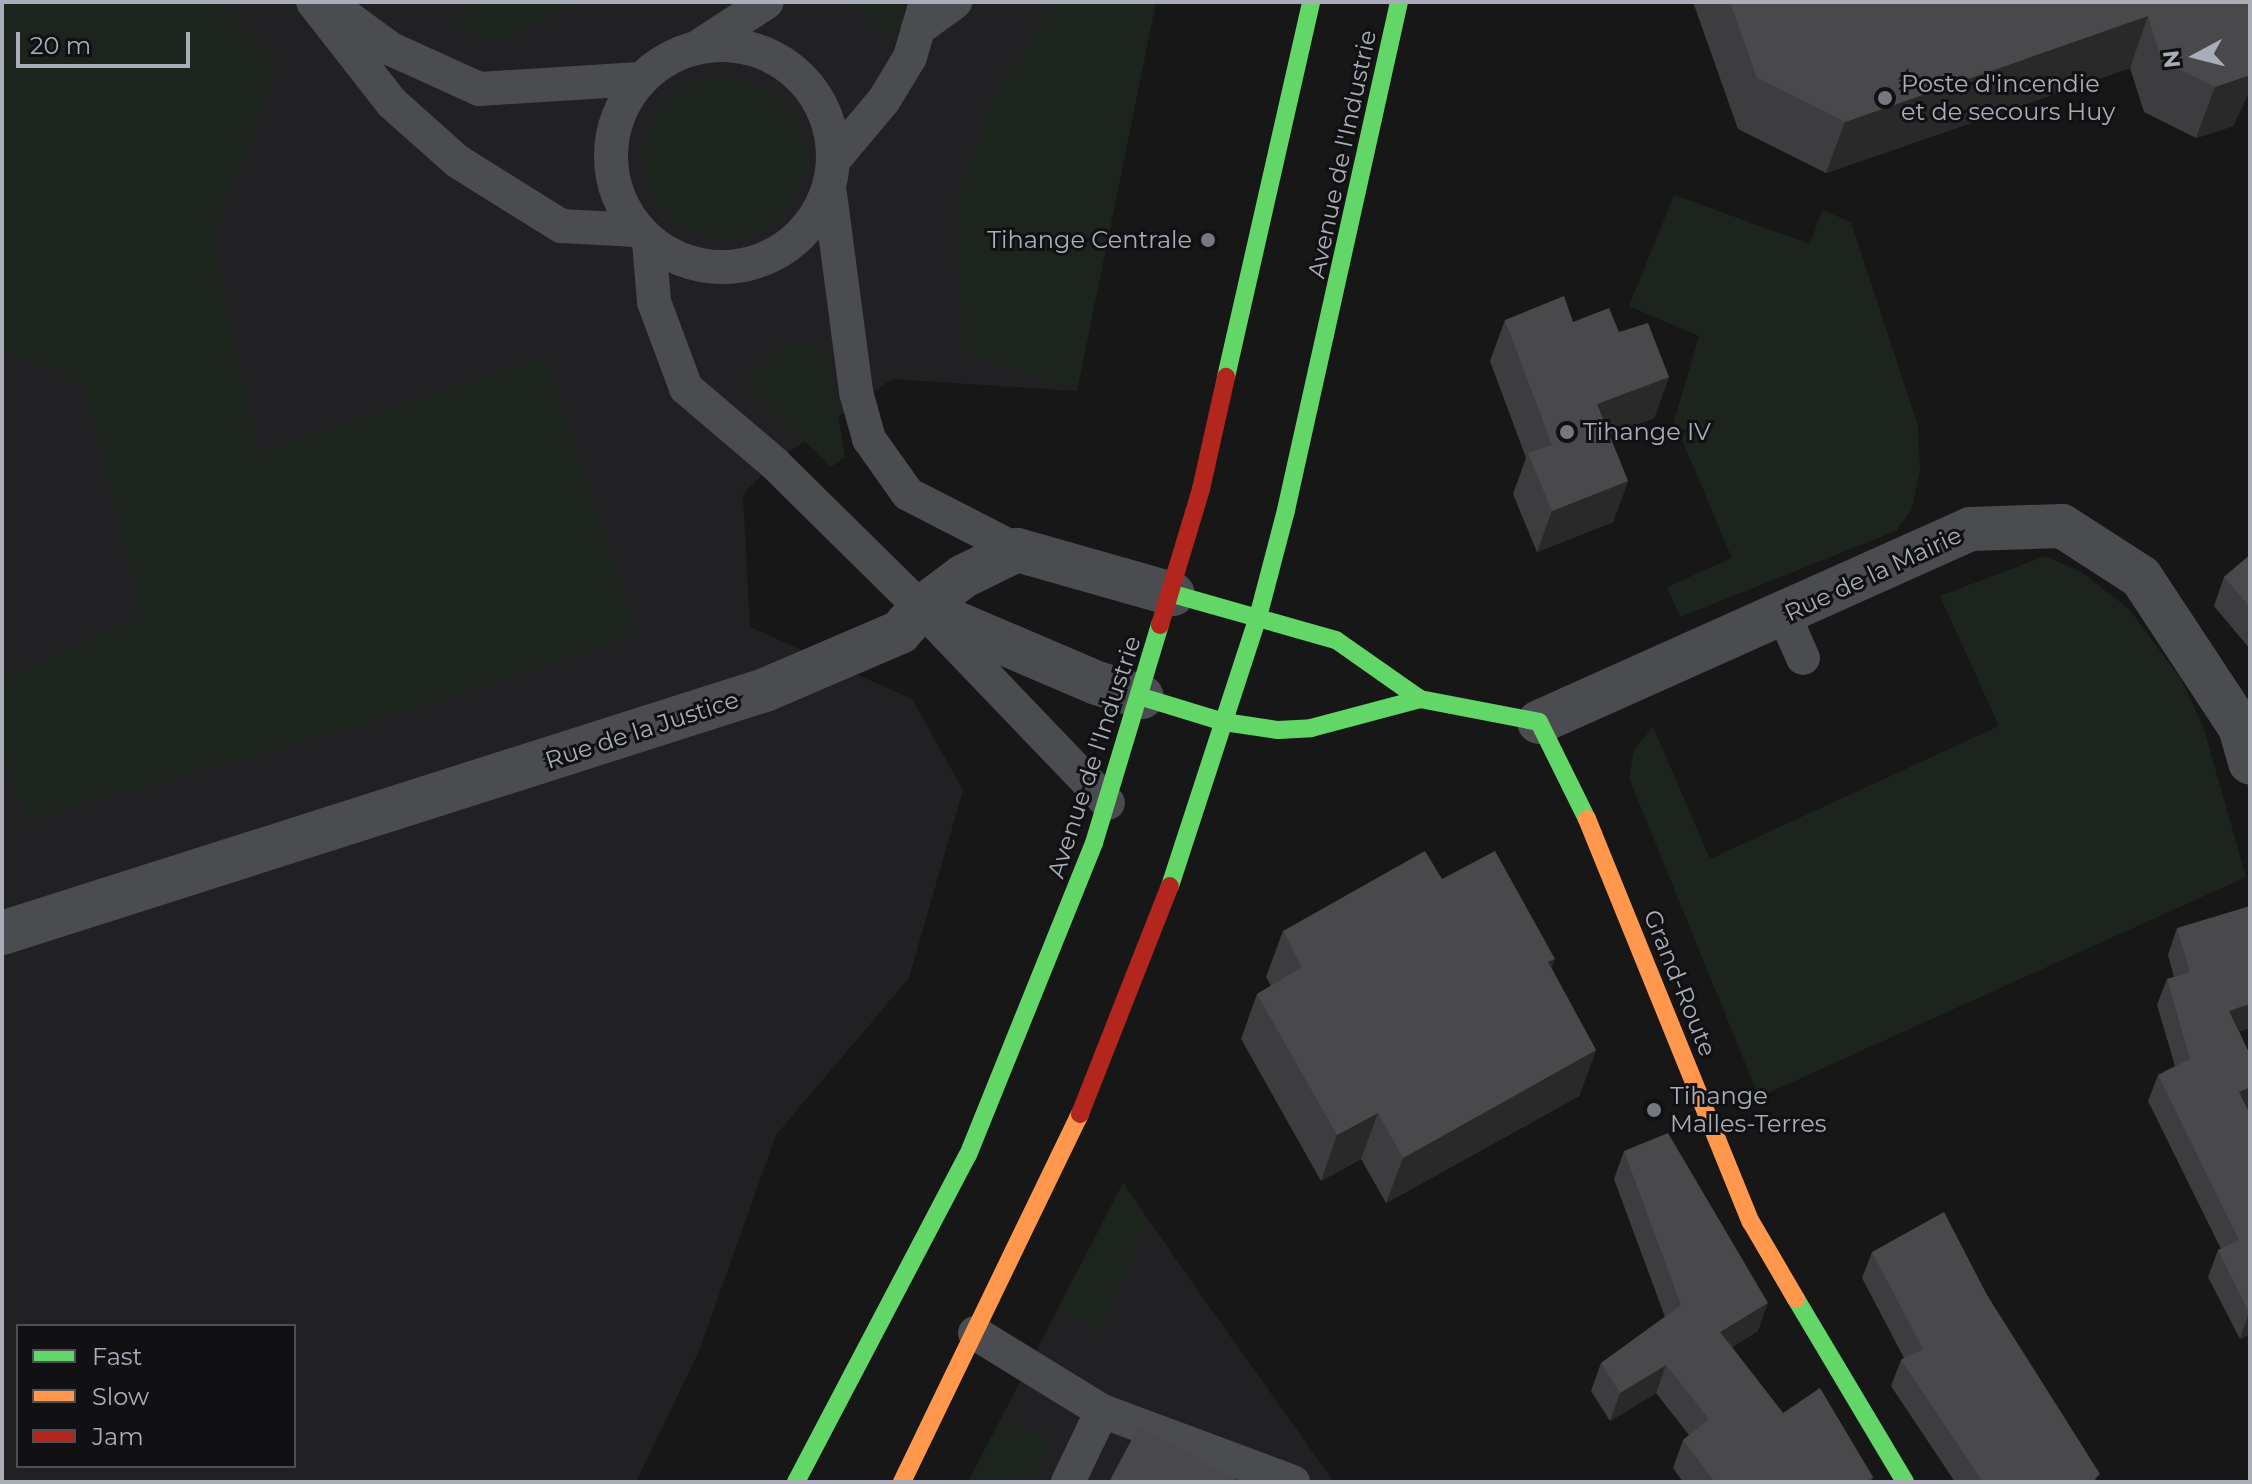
<!DOCTYPE html>
<html>
<head>
<meta charset="utf-8">
<style>
  body { margin:0 }
  #map { position:relative; width:2252px; height:1484px; overflow:hidden; background:#171717; font-family:Montserrat,sans-serif }
  div>[style] { position:absolute }
  .built>* { inset:0; background:#212123 }
  .green>* { inset:0; background:#1d241e }
  .round { border-radius:50% }
  .lane>* { height:34px; margin:-17px; padding:0 17px; transform-origin:17px; border-radius:17px; background:#4b4c50 }
  .lane>.ring { margin:-17px; padding:0; box-sizing:content-box; background:none; border:34px solid #4b4c50; border-radius:50% }
  .street>* { height:44px; margin:-22px; padding:0 22px; transform-origin:22px; border-radius:22px; background:#4b4c50 }
  .fast>* { height:18px; margin:-9px; padding:0 9px; transform-origin:9px; border-radius:9px; background:#63d668 }
  .slow>* { height:18px; margin:-9px; padding:0 9px; transform-origin:9px; border-radius:9px; background:#ff974d }
  .jam>* { height:18px; margin:-9px; padding:0 9px; transform-origin:9px; border-radius:9px; background:#b3261e }
  .wall>* { inset:0; background:#3d3d3f }
  .shaded-wall>* { inset:0; background:#29292a }
  .building>* { inset:0; background:#49494c }
  .dots>* { width:22px; height:22px; translate:-50% -50%; box-sizing:border-box; border:4px solid #111113; border-radius:50% }
  span { translate:-50% -50%; white-space:nowrap; text-align:center; line-height:1.15; -webkit-text-stroke:6px #111113; paint-order:stroke }
  .poi-label { font-size:24px; color:#a8adb8 }
  .left { translate:0 -50%; text-align:left }
  .right { translate:-100% -50%; text-align:right }
  .street-label { font-size:24px; color:#a8adb8 }
  .frame { position:absolute; inset:0; border:4px solid #a8adb8; pointer-events:none }
  .legend { position:absolute; left:16px; top:1324px; width:280px; height:144px; box-sizing:border-box; background:#111113; border:2px solid #4d4f55; margin:0; padding:10px 14px; list-style:none; font-size:24px; color:#a8adb8 }
  .legend li { display:flex; align-items:center; gap:16px; height:40px }
  .legend b { width:40px; border:2px solid #4d4f55 }
  .north { position:absolute; left:2156px; top:16px; width:80px; height:80px; -webkit-text-stroke:6px #111113; paint-order:stroke; rotate:263deg; font-size:22px; font-weight:700; line-height:32px; text-align:center; color:#a8adb8 }
  .north::after { content:''; display:block; margin:auto; width:28px; height:36px; background:#a8adb8; clip-path:polygon(50% 0,100% 100%,50% 72%,0 100%) }
  .scale { position:absolute; left:16px; top:32px; width:174px; height:36px; box-sizing:border-box; border:4px solid #a8adb8; border-top:0; padding-left:10px; font-size:24px; line-height:28px; white-space:nowrap; color:#a8adb8; -webkit-text-stroke:6px #111113; paint-order:stroke }
</style>
</head>
<body>
<div id="map">
  <div class="built">
    <div style="clip-path:polygon(evenodd,2px 2px,1156px 2px,1077px 391px,892px 379px,774px 463px,743px 494px,750px 627px,912px 699px,963px 790px,909px 978px,776px 1135px,699px 1351px,636px 1482px,2px 1482px,2px 2px,18px 1326px,294px 1326px,294px 1466px,18px 1466px,18px 1326px)"></div>
    <div style="clip-path:polygon(1123px 1183px,1201px 1295px,1334px 1482px,968px 1482px)"></div>
  </div>
  <div class="green">
    <div style="clip-path:polygon(2px 2px,218px 2px,277px 65px,213px 239px,257px 451px,545px 356px,637px 634px,349px 729px,25px 820px,2px 746px,2px 679px,142px 616px,83px 384px,2px 347px)"></div>
    <div style="clip-path:polygon(473px 2px,578px 2px,555px 18px,490px 43px,453px 22px)"></div>
    <div style="clip-path:polygon(852px 2px,909px 2px,897px 36px,876px 27px)"></div>
    <div style="clip-path:polygon(1054px 2px,1156px 2px,1077px 391px,964px 354px,955px 207px,996px 92px)"></div>
    <div class="round" style="left:643px;top:77px;width:162px;height:162px"></div>
    <div style="clip-path:polygon(1674px 195px,1810px 244px,1822px 210px,1851px 222px,1918px 426px,1920px 470px,1912px 509px,1896px 531px,1680px 617px,1667px 587px,1732px 558px,1674px 421px,1699px 336px,1629px 306px)"></div>
    <div style="clip-path:polygon(818px 345px,829px 361px,845px 457px,831px 467px,749px 386px,751px 373px,765px 357px,789px 346px)"></div>
    <div style="clip-path:polygon(2045px 556px,2081px 572px,2129px 609px,2181px 679px,2203px 726px,2246px 877px,1759px 1097px,1629px 778px,1634px 750px,1653px 727px,1710px 859px,1999px 726px,1940px 596px)"></div>
    <div style="clip-path:polygon(1123px 1183px,1148px 1220px,1098px 1332px,1059px 1309px)"></div>
    <div style="clip-path:polygon(1002px 1417px,1050px 1442px,1030px 1482px,968px 1482px)"></div>
  </div>
  <div class="lane">
    <div style="left:313px;top:2px;width:128px;rotate:52deg"></div>
    <div style="left:392px;top:103px;width:87px;rotate:41.7deg"></div>
    <div style="left:457px;top:161px;width:123px;rotate:32deg"></div>
    <div style="left:561px;top:226px;width:75px;rotate:3.1deg"></div>
    <div style="left:328px;top:3px;width:78px;rotate:36.1deg"></div>
    <div style="left:391px;top:49px;width:97px;rotate:24.4deg"></div>
    <div style="left:479px;top:89px;width:160px;rotate:-3.6deg"></div>
    <div style="left:918px;top:29px;width:46px;rotate:-36.1deg"></div>
    <div style="left:702px;top:44px;width:77px;rotate:-32.9deg"></div>
    <div class="ring" style="left:611px;top:45px;width:188px;height:188px"></div>
    <div style="left:837px;top:156px;width:73px;rotate:-50deg"></div>
    <div style="left:884px;top:100px;width:50px;rotate:-58.8deg"></div>
    <div style="left:910px;top:57px;width:57px;rotate:-73.8deg"></div>
    <div style="left:830px;top:194px;width:200px;rotate:82.5deg"></div>
    <div style="left:856px;top:392px;width:49px;rotate:74.5deg"></div>
    <div style="left:869px;top:439px;width:67px;rotate:54.7deg"></div>
    <div style="left:908px;top:494px;width:123px;rotate:27.2deg"></div>
    <div style="left:649px;top:242px;width:60px;rotate:85.2deg"></div>
    <div style="left:654px;top:302px;width:92px;rotate:69.6deg"></div>
    <div style="left:686px;top:388px;width:116px;rotate:40.4deg"></div>
    <div style="left:774px;top:463px;width:206px;rotate:44.6deg"></div>
    <div style="left:921px;top:608px;width:270px;rotate:46.2deg"></div>
    <div style="left:1784px;top:615px;width:47px;rotate:66.2deg"></div>
    <div style="left:975px;top:1333px;width:149px;rotate:31.6deg"></div>
    <div style="left:1102px;top:1411px;width:79px;rotate:115.6deg"></div>
    <div style="left:1102px;top:1411px;width:204px;rotate:20.4deg"></div>
  </div>
  <div class="street">
    <div style="left:921px;top:608px;width:191px;rotate:23.1deg"></div>
    <div style="left:1097px;top:683px;width:47px;rotate:17.3deg"></div>
    <div style="left:1539px;top:722px;width:472px;rotate:-24.1deg"></div>
    <div style="left:1970px;top:529px;width:92px;rotate:-1.9deg"></div>
    <div style="left:2062px;top:526px;width:94px;rotate:32.8deg"></div>
    <div style="left:2141px;top:577px;width:180px;rotate:56.6deg"></div>
    <div style="left:2240px;top:727px;width:37px;rotate:74deg"></div>
    <div style="left:2px;top:933px;width:801px;rotate:-17.67deg"></div>
    <div style="left:765px;top:690px;width:147px;rotate:-23.2deg"></div>
    <div style="left:900px;top:632px;width:32px;rotate:-49deg"></div>
    <div style="left:921px;top:608px;width:54px;rotate:-36.7deg"></div>
    <div style="left:964px;top:576px;width:59px;rotate:-26.1deg"></div>
    <div style="left:1017px;top:550px;width:162px;rotate:15.8deg"></div>
  </div>
  <div class="fast">
    <div style="left:1226px;top:377px;width:385px;rotate:-77.2deg"></div>
    <div style="left:1173px;top:594px;width:169px;rotate:15.8deg"></div>
    <div style="left:1336px;top:640px;width:103px;rotate:35.1deg"></div>
    <div style="left:1420px;top:699px;width:121px;rotate:10.9deg"></div>
    <div style="left:1539px;top:722px;width:108px;rotate:63.7deg"></div>
    <div style="left:1142px;top:697px;width:86px;rotate:17deg"></div>
    <div style="left:1224px;top:722px;width:55px;rotate:8.4deg"></div>
    <div style="left:1278px;top:730px;width:33px;rotate:-3deg"></div>
    <div style="left:1311px;top:728px;width:113px;rotate:-14.9deg"></div>
    <div style="left:1170px;top:886px;width:283px;rotate:-71.9deg"></div>
    <div style="left:1258px;top:617px;width:111px;rotate:-75.3deg"></div>
    <div style="left:1286px;top:510px;width:520px;rotate:-77.46deg"></div>
    <div style="left:1796px;top:1299px;width:213px;rotate:59.2deg"></div>
    <div style="left:796px;top:1482px;width:369px;rotate:-62.3deg"></div>
    <div style="left:968px;top:1155px;width:336px;rotate:-68deg"></div>
    <div style="left:1094px;top:843px;width:228px;rotate:-73.2deg"></div>
  </div>
  <div class="slow">
    <div style="left:1587px;top:819px;width:435px;rotate:67.9deg"></div>
    <div style="left:1751px;top:1222px;width:89px;rotate:59.7deg"></div>
    <div style="left:902px;top:1482px;width:409px;rotate:-64.2deg"></div>
  </div>
  <div class="jam">
    <div style="left:1160px;top:625px;width:142px;rotate:-73.2deg"></div>
    <div style="left:1201px;top:489px;width:115px;rotate:-77.4deg"></div>
    <div style="left:1080px;top:1114px;width:245px;rotate:-68.5deg"></div>
  </div>
  <div class="wall">
    <div style="clip-path:polygon(1693px 2px,2250px 2px,2250px 90px,2233px 126px,2196px 138px,2144px 112px,2130px 68px,1826px 173px,1738px 129px)"></div>
    <div style="clip-path:polygon(1505px 320px,1573px 322px,1619px 332px,1669px 377px,1654px 418px,1609px 435px,1628px 481px,1613px 522px,1537px 552px,1513px 494px,1526px 458px,1490px 361px)"></div>
    <div style="clip-path:polygon(2250px 555px,2250px 649px,2214px 606px,2224px 577px)"></div>
    <div style="clip-path:polygon(1442px 879px,1552px 969px,1596px 1050px,1579px 1096px,1386px 1203px,1361px 1159px,1321px 1181px,1241px 1039px,1257px 994px,1271px 986px,1266px 977px,1283px 931px)"></div>
    <div style="clip-path:polygon(2177px 928px,2250px 1028px,2239px 1031px,2250px 1055px,2250px 1109px,2248px 1110px,2250px 1334px,2240px 1339px,2208px 1277px,2218px 1250px,2221px 1249px,2148px 1101px,2158px 1075px,2175px 1066px,2157px 1005px,2167px 979px,2174px 977px,2168px 955px)"></div>
    <div style="clip-path:polygon(1624px 1151px,1758px 1331px,1732px 1347px,1783px 1413px,1873px 1477px,1871px 1482px,1683px 1482px,1673px 1468px,1683px 1440px,1689px 1435px,1656px 1393px,1610px 1421px,1591px 1391px,1601px 1363px,1665px 1317px,1614px 1179px)"></div>
    <div style="clip-path:polygon(1872px 1252px,1987px 1295px,2097px 1482px,1955px 1482px,1891px 1386px,1901px 1360px,1904px 1358px,1862px 1278px)"></div>
  </div>
  <div class="shaded-wall">
    <div style="clip-path:polygon(2148px 16px,2130px 68px,1826px 173px,1845px 122px)"></div>
    <div style="clip-path:polygon(2250px 75px,2250px 90px,2233px 126px,2196px 138px,2215px 87px)"></div>
    <div style="clip-path:polygon(1669px 377px,1654px 418px,1582px 445px,1597px 404px)"></div>
    <div style="clip-path:polygon(1628px 481px,1613px 522px,1537px 552px,1552px 511px)"></div>
    <div style="clip-path:polygon(1555px 959px,1539px 1005px,1548px 962px)"></div>
    <div style="clip-path:polygon(2250px 1004px,2250px 1028px,2219px 1037px,2229px 1011px)"></div>
    <div style="clip-path:polygon(1596px 1050px,1579px 1096px,1386px 1203px,1403px 1158px)"></div>
    <div style="clip-path:polygon(2250px 1087px,2250px 1109px,2230px 1119px,2239px 1092px)"></div>
    <div style="clip-path:polygon(1378px 1113px,1361px 1159px,1321px 1181px,1337px 1135px)"></div>
    <div style="clip-path:polygon(1768px 1303px,1758px 1331px,1710px 1360px,1720px 1332px)"></div>
    <div style="clip-path:polygon(2249px 1312px,2250px 1334px,2240px 1339px)"></div>
    <div style="clip-path:polygon(1666px 1365px,1656px 1393px,1610px 1421px,1620px 1393px)"></div>
  </div>
  <div class="building">
    <div style="clip-path:polygon(1730px 2px,2250px 2px,2250px 75px,2215px 87px,2162px 61px,2148px 16px,1845px 122px,1757px 78px)"></div>
    <div style="clip-path:polygon(1564px 296px,1573px 322px,1609px 308px,1619px 332px,1648px 323px,1669px 377px,1597px 404px,1628px 481px,1552px 511px,1528px 453px,1552px 445px,1505px 320px)"></div>
    <div style="clip-path:polygon(2250px 555px,2250px 607px,2224px 577px)"></div>
    <div style="clip-path:polygon(1425px 851px,1442px 879px,1495px 851px,1555px 959px,1548px 962px,1596px 1050px,1403px 1158px,1378px 1113px,1337px 1135px,1257px 994px,1302px 967px,1283px 931px)"></div>
    <div style="clip-path:polygon(2250px 906px,2250px 1004px,2229px 1011px,2250px 1055px,2250px 1087px,2239px 1092px,2250px 1114px,2249px 1312px,2218px 1250px,2239px 1240px,2158px 1075px,2190px 1059px,2167px 979px,2190px 972px,2177px 928px)"></div>
    <div style="clip-path:polygon(1668px 1133px,1768px 1303px,1720px 1332px,1783px 1413px,1820px 1388px,1873px 1477px,1865px 1482px,1715px 1482px,1683px 1440px,1709px 1419px,1666px 1365px,1620px 1393px,1601px 1363px,1681px 1305px,1624px 1151px)"></div>
    <div style="clip-path:polygon(1944px 1212px,1987px 1295px,2100px 1474px,2094px 1480px,2095px 1482px,1983px 1482px,1901px 1360px,1923px 1349px,1872px 1252px)"></div>
    <div style="clip-path:polygon(1139px 1426px,1241px 1482px,1109px 1482px)"></div>
  </div>
  <div class="dots">
    <div style="left:1885px;top:98px;background:#757880"></div>
    <div style="left:1208px;top:240px;background:#757880"></div>
    <div style="left:1567px;top:432px;background:#757880"></div>
    <div style="left:1654px;top:1110px;background:#757880"></div>
  </div>
  <div class="poi-label">
    <span class="left" style="left:1901px;top:98px">Poste d'incendie<br>et de secours Huy</span>
    <span class="right" style="left:1192px;top:240px">Tihange Centrale</span>
    <span class="left" style="left:1583px;top:432px">Tihange IV</span>
    <span class="left" style="left:1670px;top:1110px">Tihange<br>Malles-Terres</span>
  </div>
  <div class="street-label">
    <span style="left:1342px;top:154px;rotate:-78deg">Avenue de l'Industrie</span>
    <span style="left:1873px;top:574px;rotate:-25deg">Rue de la Mairie</span>
    <span style="left:642px;top:730px;rotate:-18deg">Rue de la Justice</span>
    <span style="left:1094px;top:757px;rotate:-72deg">Avenue de l'Industrie</span>
    <span style="left:1680px;top:983px;rotate:68deg">Grand-Route</span>
  </div>
  <div class="frame"></div>
  <ul class="legend">
  <li><b style="height:10px;background:#63d668"></b>Fast</li>
  <li><b style="height:10px;background:#ff974d"></b>Slow</li>
  <li><b style="height:10px;background:#b3261e"></b>Jam</li>
  </ul>
  <div class="north">N</div>
  <div class="scale">20 m</div>
</div>
</body>
</html>
